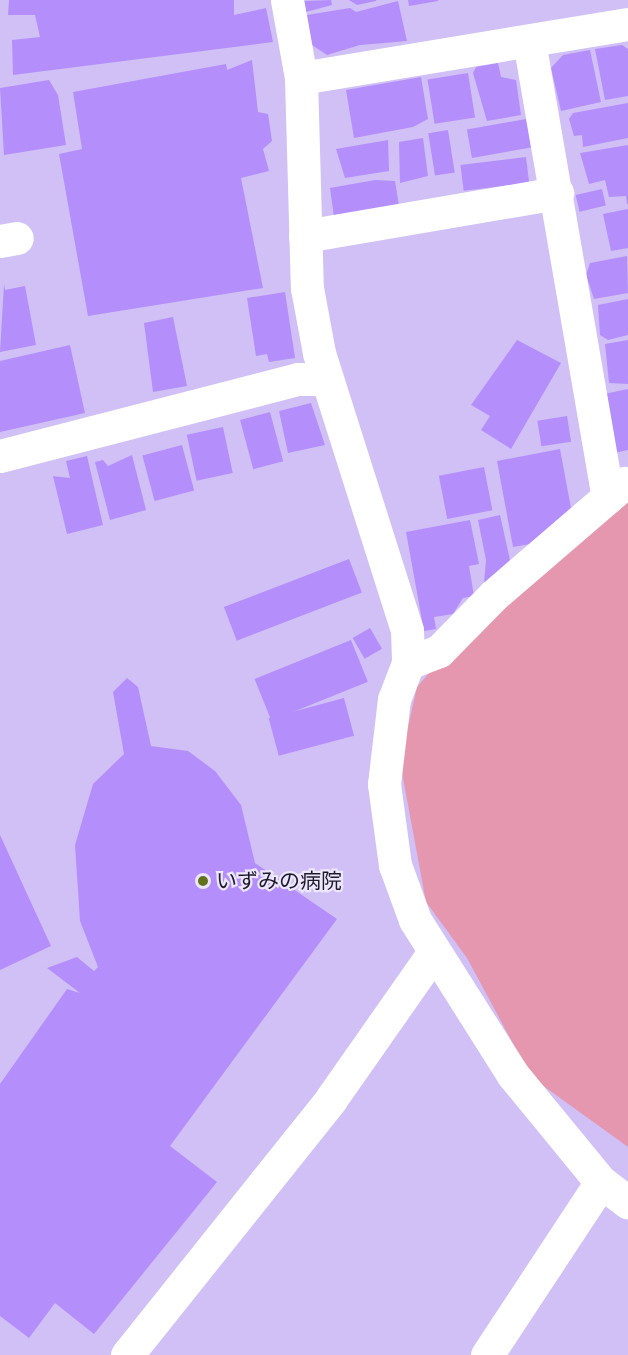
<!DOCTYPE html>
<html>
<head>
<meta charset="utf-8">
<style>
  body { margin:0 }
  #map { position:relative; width:628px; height:1355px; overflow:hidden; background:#d0c0f5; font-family:"Nunito Sans","Noto Sans JP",sans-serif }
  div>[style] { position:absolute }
  .green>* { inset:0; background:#e597b0 }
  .building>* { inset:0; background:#b48efa; transform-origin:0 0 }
  .minor>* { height:33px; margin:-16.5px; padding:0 16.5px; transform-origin:16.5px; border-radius:16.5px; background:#fff }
  .dots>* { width:16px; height:16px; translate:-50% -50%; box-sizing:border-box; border:3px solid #ede7fd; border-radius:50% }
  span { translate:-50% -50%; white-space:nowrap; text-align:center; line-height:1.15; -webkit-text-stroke:4.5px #ede7fd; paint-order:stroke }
  .poi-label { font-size:21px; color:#1f192c }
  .left { translate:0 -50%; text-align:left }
</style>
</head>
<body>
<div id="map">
  <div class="green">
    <div style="clip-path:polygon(628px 491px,628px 1147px,531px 1077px,467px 958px,426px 902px,400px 762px,417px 687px,467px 629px)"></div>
  </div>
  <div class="building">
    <div style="clip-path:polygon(9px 0,234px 0,234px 15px,266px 8px,273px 42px,13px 75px,12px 40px,40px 37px,35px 15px,8px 15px)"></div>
    <div style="clip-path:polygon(331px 0,332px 5px,306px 12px,304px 1px)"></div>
    <div style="clip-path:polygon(349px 0,376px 0,376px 1px,357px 5px)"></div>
    <div style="clip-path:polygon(408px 0,438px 0,438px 1px,409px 6px)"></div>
    <div style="clip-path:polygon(398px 1px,407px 41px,360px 45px,327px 55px,312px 45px,307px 15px,350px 8px,356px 12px)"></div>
    <div style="clip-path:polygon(622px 45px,628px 49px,628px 96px,605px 100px,595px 49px)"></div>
    <div style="clip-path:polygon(590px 50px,601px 102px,561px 111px,551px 68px,563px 55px)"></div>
    <div style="clip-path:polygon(252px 60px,258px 112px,268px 114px,272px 141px,263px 149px,269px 171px,241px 178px,263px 288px,88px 316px,59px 154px,82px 149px,73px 92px,226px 64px,227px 70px)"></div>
    <div style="clip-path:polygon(498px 63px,501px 77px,516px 80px,521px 115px,487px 121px,473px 73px,476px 67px)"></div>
    <div style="left:468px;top:73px;width:45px;height:41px;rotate:81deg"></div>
    <div style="clip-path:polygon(421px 77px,428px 119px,413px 127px,354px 138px,346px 90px)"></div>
    <div style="clip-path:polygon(49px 80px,58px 95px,66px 145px,4px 155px,0 88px)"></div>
    <div style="clip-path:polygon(628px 103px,628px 138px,583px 147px,582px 135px,574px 136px,569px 119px,573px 113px)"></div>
    <div style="left:526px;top:119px;width:29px;height:60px;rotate:80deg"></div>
    <div style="left:448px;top:130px;width:43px;height:20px;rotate:81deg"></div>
    <div style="clip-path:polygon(423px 138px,428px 176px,400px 183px,399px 142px)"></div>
    <div style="clip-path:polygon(388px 140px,389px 171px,345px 178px,336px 149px)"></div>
    <div style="clip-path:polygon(628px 145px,628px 204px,627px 204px,626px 196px,609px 197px,605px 180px,589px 184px,580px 153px)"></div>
    <div style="left:526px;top:157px;width:26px;height:66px;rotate:83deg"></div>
    <div style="clip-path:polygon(375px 180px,395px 181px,399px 206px,334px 217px,330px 188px)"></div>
    <div style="left:602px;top:189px;width:17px;height:27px;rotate:77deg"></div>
    <div style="clip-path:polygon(628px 209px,628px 248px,611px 251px,603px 214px)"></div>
    <div style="clip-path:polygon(627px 256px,628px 293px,594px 299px,586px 275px,590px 263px)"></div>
    <div style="clip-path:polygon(4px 284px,5px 290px,25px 286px,36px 345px,0 352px)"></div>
    <div style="clip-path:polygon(285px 292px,295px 358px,269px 362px,267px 354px,256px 356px,247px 298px)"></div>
    <div style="clip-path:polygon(628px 299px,628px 335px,608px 340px,600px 335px,598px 305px)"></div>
    <div style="clip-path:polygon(173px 317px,187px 386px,153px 392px,144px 323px)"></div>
    <div style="clip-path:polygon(517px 340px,561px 363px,511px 449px,481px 430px,490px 416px,471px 405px)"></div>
    <div style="clip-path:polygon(628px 340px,628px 384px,609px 383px,605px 344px)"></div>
    <div style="clip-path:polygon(70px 345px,85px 413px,0 432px,0 361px)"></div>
    <div style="clip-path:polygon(628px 389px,628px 450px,614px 453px,604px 394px)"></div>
    <div style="clip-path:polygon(311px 403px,325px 445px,288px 453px,279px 411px)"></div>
    <div style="left:270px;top:412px;width:51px;height:31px;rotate:75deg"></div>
    <div style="left:567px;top:416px;width:26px;height:30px;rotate:81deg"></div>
    <div style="left:223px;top:427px;width:47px;height:37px;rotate:78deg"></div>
    <div style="left:182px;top:445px;width:47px;height:41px;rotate:75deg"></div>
    <div style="clip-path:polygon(560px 449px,571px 508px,530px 544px,513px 547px,497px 461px)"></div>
    <div style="clip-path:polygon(132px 455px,146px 510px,110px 520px,95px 462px,103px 460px,108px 466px)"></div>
    <div style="clip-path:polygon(87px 456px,103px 525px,67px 534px,53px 476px,70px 478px,66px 461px)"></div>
    <div style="left:484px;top:467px;width:44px;height:46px;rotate:79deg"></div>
    <div style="clip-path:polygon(500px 515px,510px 560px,484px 583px,486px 560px,478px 520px)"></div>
    <div style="clip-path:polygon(470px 520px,479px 564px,469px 566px,474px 596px,463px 598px,453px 614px,434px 617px,436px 629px,424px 631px,406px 532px)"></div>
    <div style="left:349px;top:559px;width:36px;height:134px;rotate:69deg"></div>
    <div style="left:370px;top:628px;width:24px;height:20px;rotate:60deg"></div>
    <div style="left:351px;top:640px;width:45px;height:104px;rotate:68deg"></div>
    <div style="clip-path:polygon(127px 678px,138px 687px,151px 746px,188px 751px,215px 771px,241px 805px,255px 863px,337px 919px,170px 1146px,217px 1182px,94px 1334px,55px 1303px,29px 1338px,0 1316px,0 1084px,67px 989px,80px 993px,47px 968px,77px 957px,94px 971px,98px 967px,80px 921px,75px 845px,93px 784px,124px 754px,113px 692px)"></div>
    <div style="left:344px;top:698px;width:39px;height:78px;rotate:75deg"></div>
    <div style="clip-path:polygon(0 835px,51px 946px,0 970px)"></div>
  </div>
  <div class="minor">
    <div style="left:287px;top:0;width:79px;rotate:79.8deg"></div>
    <div style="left:301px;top:78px;width:210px;rotate:88.4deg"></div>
    <div style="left:307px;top:288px;width:66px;rotate:79.5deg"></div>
    <div style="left:319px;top:353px;width:291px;rotate:72.4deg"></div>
    <div style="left:407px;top:630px;width:33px;rotate:88deg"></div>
    <div style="left:408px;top:663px;width:39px;rotate:111deg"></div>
    <div style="left:394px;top:699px;width:86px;rotate:96.7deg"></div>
    <div style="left:384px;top:784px;width:82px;rotate:82.3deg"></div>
    <div style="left:395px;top:865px;width:59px;rotate:70deg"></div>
    <div style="left:415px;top:920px;width:183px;rotate:57.7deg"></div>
    <div style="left:513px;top:1075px;width:139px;rotate:50.6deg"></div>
    <div style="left:601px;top:1182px;width:34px;rotate:37deg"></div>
    <div style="left:529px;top:41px;width:463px;rotate:80.2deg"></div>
    <div style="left:301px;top:78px;width:331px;rotate:-9.4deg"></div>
    <div style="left:305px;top:236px;width:256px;rotate:-9.7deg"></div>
    <div style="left:0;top:241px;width:17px;rotate:-10deg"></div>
    <div style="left:0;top:456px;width:308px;rotate:-14.5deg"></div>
    <div style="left:298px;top:379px;width:26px"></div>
    <div style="left:408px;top:663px;width:33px;rotate:-21deg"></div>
    <div style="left:439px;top:651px;width:78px;rotate:-45.5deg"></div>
    <div style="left:494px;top:595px;width:172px;rotate:-40.7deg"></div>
    <div style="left:127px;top:1355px;width:327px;rotate:-51.4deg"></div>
    <div style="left:331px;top:1099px;width:179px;rotate:-55deg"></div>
    <div style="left:487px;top:1355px;width:207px;rotate:-56.6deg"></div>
  </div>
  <div class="dots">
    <div style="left:203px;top:881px;background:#63711c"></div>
  </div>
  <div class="poi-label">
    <span class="left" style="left:216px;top:881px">いずみの病院</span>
  </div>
</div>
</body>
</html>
